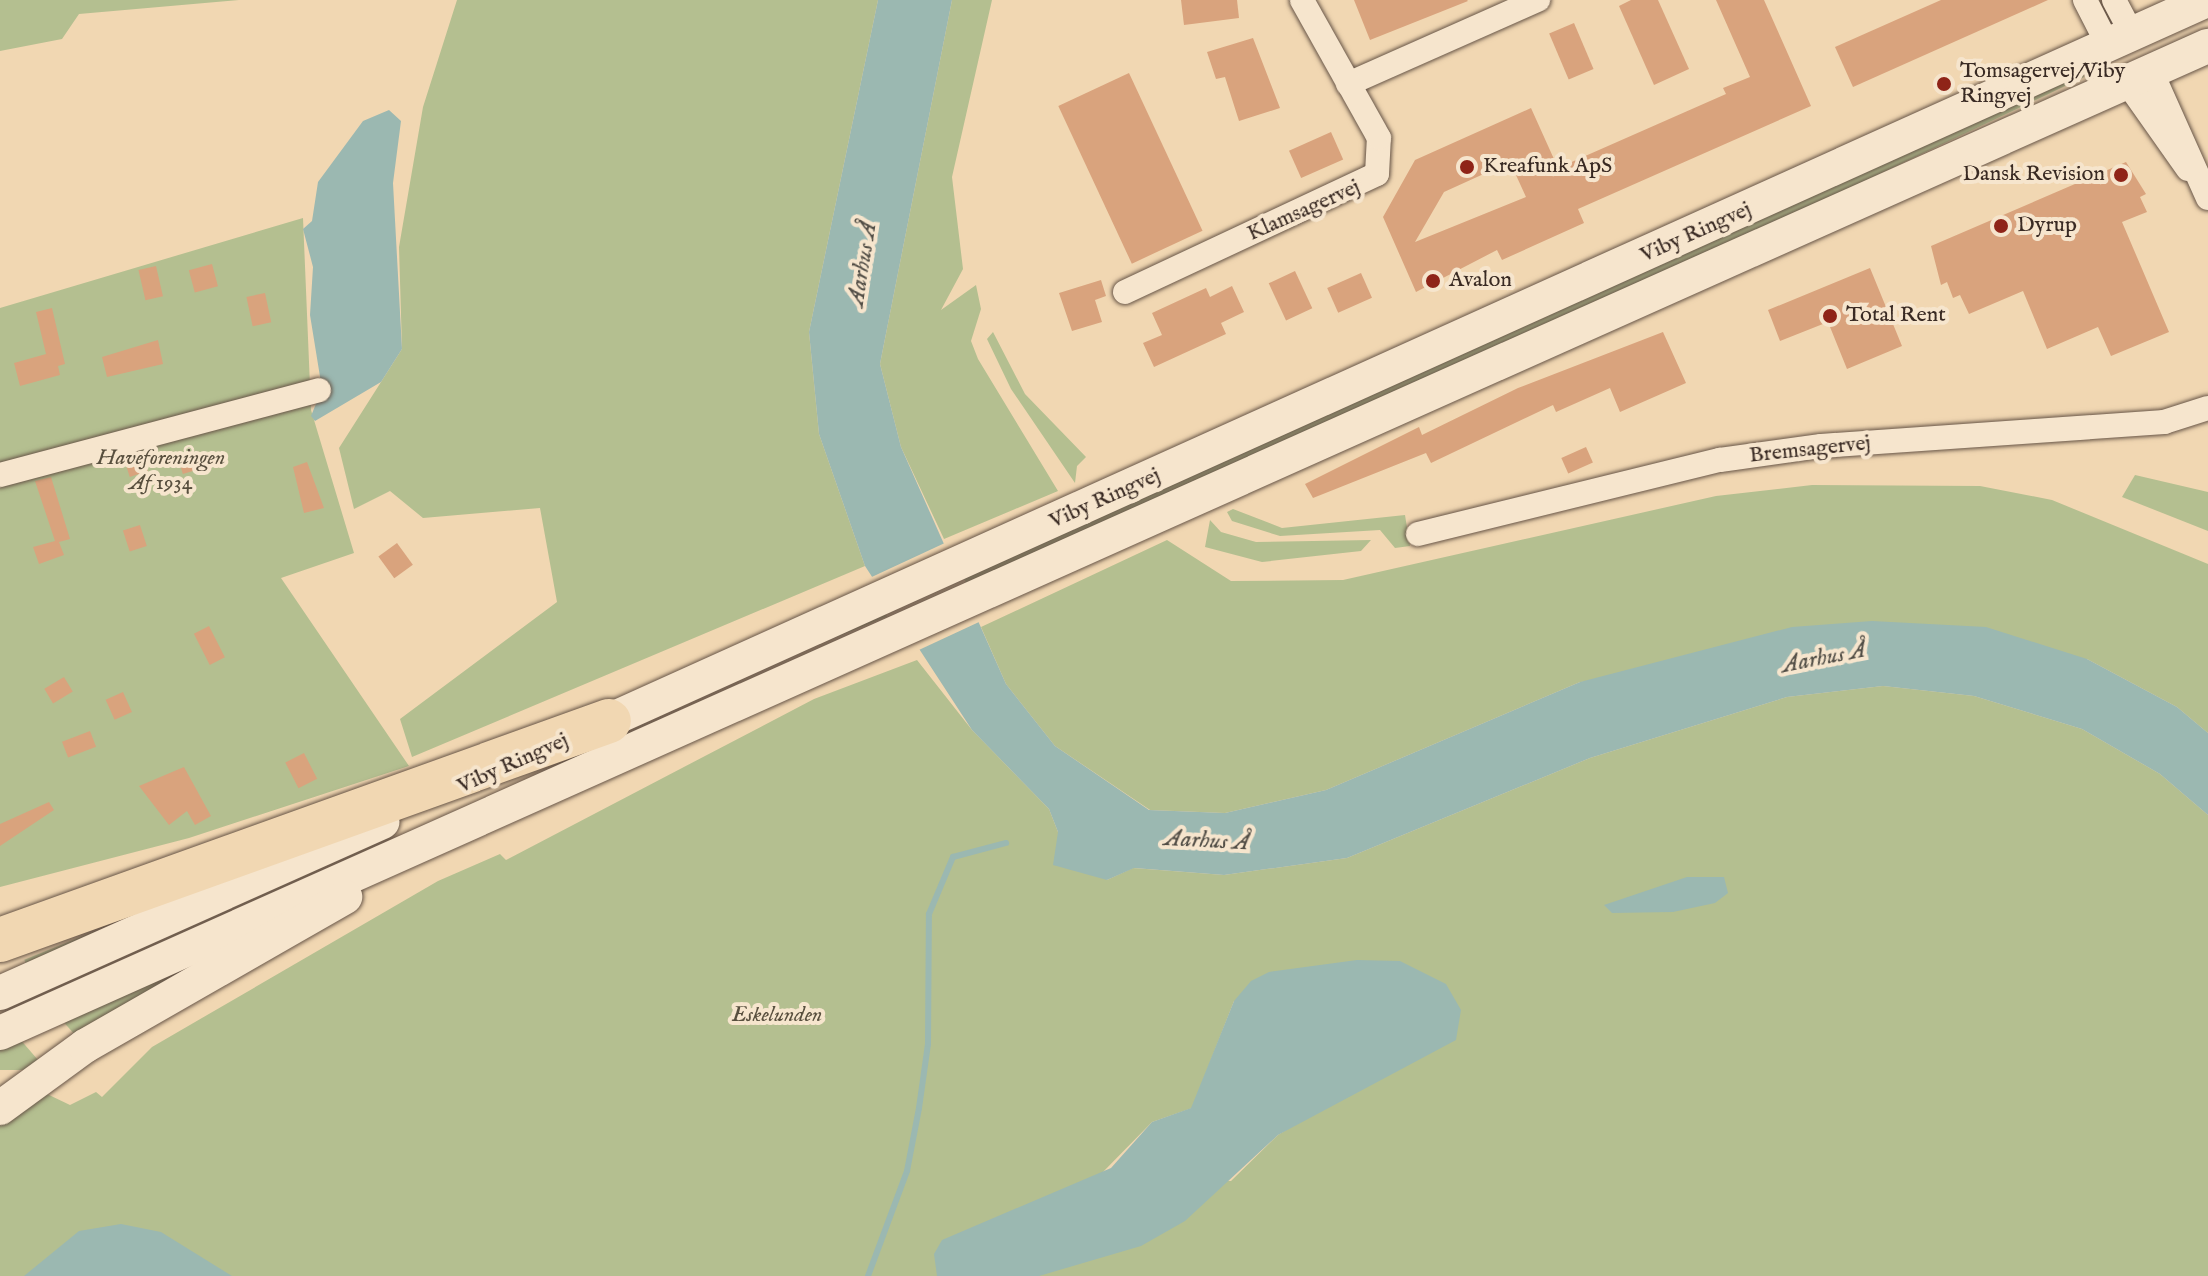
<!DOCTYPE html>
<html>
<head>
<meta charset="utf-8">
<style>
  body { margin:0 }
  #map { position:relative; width:2208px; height:1276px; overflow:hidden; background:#f1d7b2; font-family:"IM FELL English",serif }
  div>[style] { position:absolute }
  .green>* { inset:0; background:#b4bf90; transform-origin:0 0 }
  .water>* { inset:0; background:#9bb8b1 }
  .pier>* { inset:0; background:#f1d7b2; transform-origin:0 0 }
  .stream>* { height:6px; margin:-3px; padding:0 3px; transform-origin:3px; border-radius:3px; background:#9bb8b1 }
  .building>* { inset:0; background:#d9a37d; transform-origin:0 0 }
  .roads { filter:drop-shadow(0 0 2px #675547) drop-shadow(0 0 2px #675547) }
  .street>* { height:24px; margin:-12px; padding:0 12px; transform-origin:12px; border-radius:12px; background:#f6e5cd }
  .secondary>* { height:34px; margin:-17px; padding:0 17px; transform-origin:17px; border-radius:17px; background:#f6e5cd }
  .highway>* { height:44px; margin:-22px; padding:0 22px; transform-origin:22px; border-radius:22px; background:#f1d7b2 }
  .dots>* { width:22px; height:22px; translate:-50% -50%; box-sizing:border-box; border:4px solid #f6e5cd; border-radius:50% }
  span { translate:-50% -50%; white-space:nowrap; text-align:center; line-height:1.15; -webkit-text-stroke:8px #f6e5cd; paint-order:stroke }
  .poi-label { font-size:22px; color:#392a23 }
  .left { translate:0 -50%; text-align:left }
  .right { translate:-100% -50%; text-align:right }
  .street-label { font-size:22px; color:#392a23 }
  .park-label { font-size:22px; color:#584f3e; font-style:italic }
  .water-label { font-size:24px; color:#524e46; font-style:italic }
</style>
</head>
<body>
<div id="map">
  <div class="green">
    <div style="clip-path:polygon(0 0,239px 0,79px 14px,62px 39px,0 51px)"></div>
    <div style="clip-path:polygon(457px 0,878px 0,809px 332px,819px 434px,865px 566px,412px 757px,400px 719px,557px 602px,540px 508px,423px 518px,390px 491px,354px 509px,339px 448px,402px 349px,399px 247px,423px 107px)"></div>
    <div style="clip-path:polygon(952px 0,992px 0,952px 177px,963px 269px,941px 310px,976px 285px,981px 309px,971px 341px,978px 359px,1058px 491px,944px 539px,901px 447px,880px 364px)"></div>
    <div style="clip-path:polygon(2082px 72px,2084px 77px,1736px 242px,948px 592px,945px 586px)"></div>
    <div style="clip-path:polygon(303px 218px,311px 410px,354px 553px,281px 578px,409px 766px,189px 838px,0 887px,0 308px)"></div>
    <div style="clip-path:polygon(993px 332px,1025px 394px,1086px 457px,1077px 466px,1075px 483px,1011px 389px,987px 339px)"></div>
    <div style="clip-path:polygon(2135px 475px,2208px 492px,2208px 531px,2122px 497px)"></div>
    <div style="clip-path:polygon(1812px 485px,1980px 486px,2052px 500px,2208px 564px,2208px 733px,2177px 707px,2087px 659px,1580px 682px,1326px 790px,1225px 813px,1150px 810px,1055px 746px,1006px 684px,981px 627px,1167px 540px,1231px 581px,1343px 580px,1716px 496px)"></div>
    <div style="clip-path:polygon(1233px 509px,1282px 528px,1405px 515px,1410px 546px,1395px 548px,1380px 530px,1280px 536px,1232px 521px,1227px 512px)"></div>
    <div style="clip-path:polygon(1210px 520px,1221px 532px,1256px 542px,1371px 540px,1361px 551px,1262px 562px,1205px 547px)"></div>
    <div style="left:907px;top:603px;width:5px;height:952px;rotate:68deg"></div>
    <div style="clip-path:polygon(evenodd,917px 660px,972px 730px,1049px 809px,1058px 832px,1107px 880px,1133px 868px,1224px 875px,1347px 858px,1590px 758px,1787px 697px,1883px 686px,1974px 696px,2082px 729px,2160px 774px,2208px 815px,2208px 1276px,0 1276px,0 1125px,6px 1119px,47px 1094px,70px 1105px,96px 1092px,102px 1097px,152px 1047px,438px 881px,500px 854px,506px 860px,814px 699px,917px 660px,1234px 1001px,1322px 1108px,1278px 1135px,1231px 1181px,1102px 1173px,1152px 1122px,1192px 1108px,1234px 1001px)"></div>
    <div style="clip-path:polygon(234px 940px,76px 1036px,60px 1018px)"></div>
    <div style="clip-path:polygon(19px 1038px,38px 1060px,24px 1070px,0 1070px,0 1049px)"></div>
  </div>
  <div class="water">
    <div style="clip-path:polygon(878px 0,952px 0,880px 364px,901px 447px,1006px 684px,1055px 746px,1149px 810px,1225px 813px,1326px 790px,1580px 682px,1792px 627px,1872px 621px,1986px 627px,2087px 659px,2177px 707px,2208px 733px,2208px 815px,2160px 774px,2082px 729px,1974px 696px,1883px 686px,1787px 697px,1590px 758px,1347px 858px,1224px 875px,1134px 868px,1107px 880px,1053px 865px,1058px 832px,1049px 809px,972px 730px,865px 566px,819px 434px,809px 332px)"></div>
    <div style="clip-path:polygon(389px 110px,401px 121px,393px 183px,402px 349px,381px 382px,315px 421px,311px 416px,322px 389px,310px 315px,313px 267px,303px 229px,312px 221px,318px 182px,363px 121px)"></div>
    <div style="clip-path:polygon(1687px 877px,1724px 877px,1728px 893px,1715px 903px,1673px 912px,1612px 913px,1604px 905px)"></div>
    <div style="clip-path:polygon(1357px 960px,1400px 961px,1446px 984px,1461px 1010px,1456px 1040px,1278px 1135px,1185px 1221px,1141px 1246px,1039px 1276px,937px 1276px,934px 1254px,942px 1240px,1111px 1168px,1152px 1122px,1191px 1108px,1234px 1001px,1251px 981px,1269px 972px)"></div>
    <div style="clip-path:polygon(121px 1224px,161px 1232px,232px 1276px,24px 1276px,79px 1231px)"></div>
  </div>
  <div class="pier">
    <div style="left:947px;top:542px;width:86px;height:86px;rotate:65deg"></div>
  </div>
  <div class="stream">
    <div style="left:868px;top:1276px;width:112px;rotate:-69.6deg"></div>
    <div style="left:907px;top:1171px;width:64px;rotate:-79.2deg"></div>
    <div style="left:919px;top:1108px;width:65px;rotate:-82deg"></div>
    <div style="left:928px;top:1044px;width:130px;rotate:-89.6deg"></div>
    <div style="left:929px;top:914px;width:62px;rotate:-67.2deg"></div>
    <div style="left:953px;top:857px;width:55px;rotate:-14.8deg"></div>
  </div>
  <div class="building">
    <div style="clip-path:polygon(1181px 0,1237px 0,1239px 18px,1184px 25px)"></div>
    <div style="clip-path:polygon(1354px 0,1467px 0,1468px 1px,1370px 40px)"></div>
    <div style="clip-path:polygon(1631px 0,1658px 0,1689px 69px,1654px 85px,1619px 6px)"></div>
    <div style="clip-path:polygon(evenodd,1716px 0,1764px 0,1811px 106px,1578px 209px,1584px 223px,1502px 260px,1497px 250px,1416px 292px,1383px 217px,1415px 160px,1531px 108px,1558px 168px,1726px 94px,1723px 88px,1750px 77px,1716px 0,1510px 162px,1526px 197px,1415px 242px,1444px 192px,1510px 162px)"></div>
    <div style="clip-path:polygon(1941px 0,2048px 0,1853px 87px,1835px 47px)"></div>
    <div style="left:1574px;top:23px;width:50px;height:27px;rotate:67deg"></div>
    <div style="clip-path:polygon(1253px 38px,1280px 108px,1239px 121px,1225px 77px,1216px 79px,1207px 52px)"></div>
    <div style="left:1129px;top:73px;width:174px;height:78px;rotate:65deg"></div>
    <div style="left:1331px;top:132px;width:30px;height:46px;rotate:66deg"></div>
    <div style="clip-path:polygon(2126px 162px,2146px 194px,2140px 197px,2147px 212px,2122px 222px,2169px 332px,2111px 356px,2098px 327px,2047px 349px,2023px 291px,1969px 314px,1960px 295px,1953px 298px,1947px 282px,1941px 285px,1931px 246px)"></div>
    <div style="left:212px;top:264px;width:23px;height:24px;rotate:75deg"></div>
    <div style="left:156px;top:266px;width:31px;height:18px;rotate:77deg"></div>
    <div style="clip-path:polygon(1870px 268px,1902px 346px,1847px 369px,1828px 322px,1780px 341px,1768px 310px)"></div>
    <div style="left:1295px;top:271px;width:41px;height:29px;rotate:65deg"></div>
    <div style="left:1361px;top:273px;width:27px;height:37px;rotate:66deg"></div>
    <div style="clip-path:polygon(1101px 280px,1106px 296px,1095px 300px,1102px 322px,1072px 331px,1059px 293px)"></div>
    <div style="clip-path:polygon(1232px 286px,1244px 312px,1221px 323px,1226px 334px,1154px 367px,1143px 343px,1162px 335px,1152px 313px,1206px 288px,1210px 297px)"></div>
    <div style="left:265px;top:293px;width:30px;height:19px;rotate:78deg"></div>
    <div style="clip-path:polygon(52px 308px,65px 364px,58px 366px,60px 375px,20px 386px,14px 363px,46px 354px,36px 312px)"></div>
    <div style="clip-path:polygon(1663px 332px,1686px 383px,1620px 412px,1610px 388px,1556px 412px,1553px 405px,1431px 463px,1426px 453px,1313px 498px,1305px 484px,1419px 427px,1422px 435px,1518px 388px)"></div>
    <div style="clip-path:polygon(158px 340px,163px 364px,107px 377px,102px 357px)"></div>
    <div style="left:1586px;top:447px;width:17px;height:27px;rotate:66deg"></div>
    <div style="left:197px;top:452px;width:17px;height:20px;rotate:73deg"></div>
    <div style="left:142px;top:453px;width:19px;height:19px;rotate:72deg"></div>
    <div style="clip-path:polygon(307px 462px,324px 508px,304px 513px,293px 467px)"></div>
    <div style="clip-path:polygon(51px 477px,70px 539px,59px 542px,64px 555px,39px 564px,33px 547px,55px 541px,35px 481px)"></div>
    <div style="left:140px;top:525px;width:22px;height:18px;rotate:72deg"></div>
    <div style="left:397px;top:543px;width:27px;height:23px;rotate:54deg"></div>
    <div style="left:209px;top:626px;width:35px;height:17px;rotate:63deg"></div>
    <div style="left:64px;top:677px;width:17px;height:23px;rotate:59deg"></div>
    <div style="left:123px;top:692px;width:22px;height:19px;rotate:66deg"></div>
    <div style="left:90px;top:731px;width:17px;height:30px;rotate:69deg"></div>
    <div style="left:304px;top:753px;width:29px;height:21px;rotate:63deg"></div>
    <div style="clip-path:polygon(184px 767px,211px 816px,195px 825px,187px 811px,169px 825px,139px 786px)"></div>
    <div style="clip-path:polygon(49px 802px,54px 810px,0 846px,0 824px)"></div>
  </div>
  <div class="roads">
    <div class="street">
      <div style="left:2085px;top:0;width:51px;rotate:62.9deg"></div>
      <div style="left:2114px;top:0;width:38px;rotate:62deg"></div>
      <div style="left:2152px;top:73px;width:137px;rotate:65.9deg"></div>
      <div style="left:1348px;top:84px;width:208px;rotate:-23.9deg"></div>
      <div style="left:2128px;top:84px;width:104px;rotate:54.8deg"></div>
      <div style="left:1125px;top:292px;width:278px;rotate:-25.1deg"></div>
      <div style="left:1377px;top:174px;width:36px;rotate:-87deg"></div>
      <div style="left:1379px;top:138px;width:158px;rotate:-119.2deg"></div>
      <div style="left:0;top:475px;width:330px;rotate:-14.9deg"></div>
      <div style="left:1418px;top:534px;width:311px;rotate:-13.8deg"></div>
      <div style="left:1720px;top:460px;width:102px;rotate:-7.9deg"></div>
      <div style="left:1821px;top:446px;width:344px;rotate:-4deg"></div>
      <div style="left:2164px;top:422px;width:46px;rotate:-17.7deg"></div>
    </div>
    <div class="secondary">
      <div style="left:588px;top:730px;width:1776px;rotate:-24.27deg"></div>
      <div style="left:0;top:993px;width:419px;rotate:-24.1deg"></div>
      <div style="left:0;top:1033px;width:2419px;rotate:-24.09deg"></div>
      <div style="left:0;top:1108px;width:105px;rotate:-36.1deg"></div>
      <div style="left:85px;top:1046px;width:300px;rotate:-29.8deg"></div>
    </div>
    <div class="highway">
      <div style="left:0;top:940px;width:647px;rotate:-19.78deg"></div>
    </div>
  </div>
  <div class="dots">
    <div style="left:1944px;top:84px;background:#8f2418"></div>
    <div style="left:1467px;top:167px;background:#8f2418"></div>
    <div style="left:2121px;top:175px;background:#8f2418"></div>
    <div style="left:2001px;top:226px;background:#8f2418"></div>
    <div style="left:1433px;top:281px;background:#8f2418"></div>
    <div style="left:1830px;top:316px;background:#8f2418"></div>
  </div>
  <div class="poi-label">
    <span class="left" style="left:1960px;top:84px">Tomsagervej/Viby<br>Ringvej</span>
    <span class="left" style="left:1483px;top:167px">Kreafunk ApS</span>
    <span class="right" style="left:2105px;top:175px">Dansk Revision</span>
    <span class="left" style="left:2017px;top:226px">Dyrup</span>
    <span class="left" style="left:1449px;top:281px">Avalon</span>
    <span class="left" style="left:1846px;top:316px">Total Rent</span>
  </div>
  <div class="street-label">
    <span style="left:1304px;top:211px;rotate:-24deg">Klamsagervej</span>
    <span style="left:1696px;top:233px;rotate:-24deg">Viby Ringvej</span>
    <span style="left:1810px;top:450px;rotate:-6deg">Bremsagervej</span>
    <span style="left:1105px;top:499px;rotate:-24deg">Viby Ringvej</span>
    <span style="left:513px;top:764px;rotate:-24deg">Viby Ringvej</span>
  </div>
  <div class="park-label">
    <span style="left:161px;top:471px">Haveforeningen<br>Af 1934</span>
    <span style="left:777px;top:1016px">Eskelunden</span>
  </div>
  <div class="water-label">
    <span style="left:863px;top:264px;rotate:-81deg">Aarhus Å</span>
    <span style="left:1824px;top:658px;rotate:-11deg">Aarhus Å</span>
    <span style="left:1207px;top:841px;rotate:3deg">Aarhus Å</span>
  </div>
</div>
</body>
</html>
